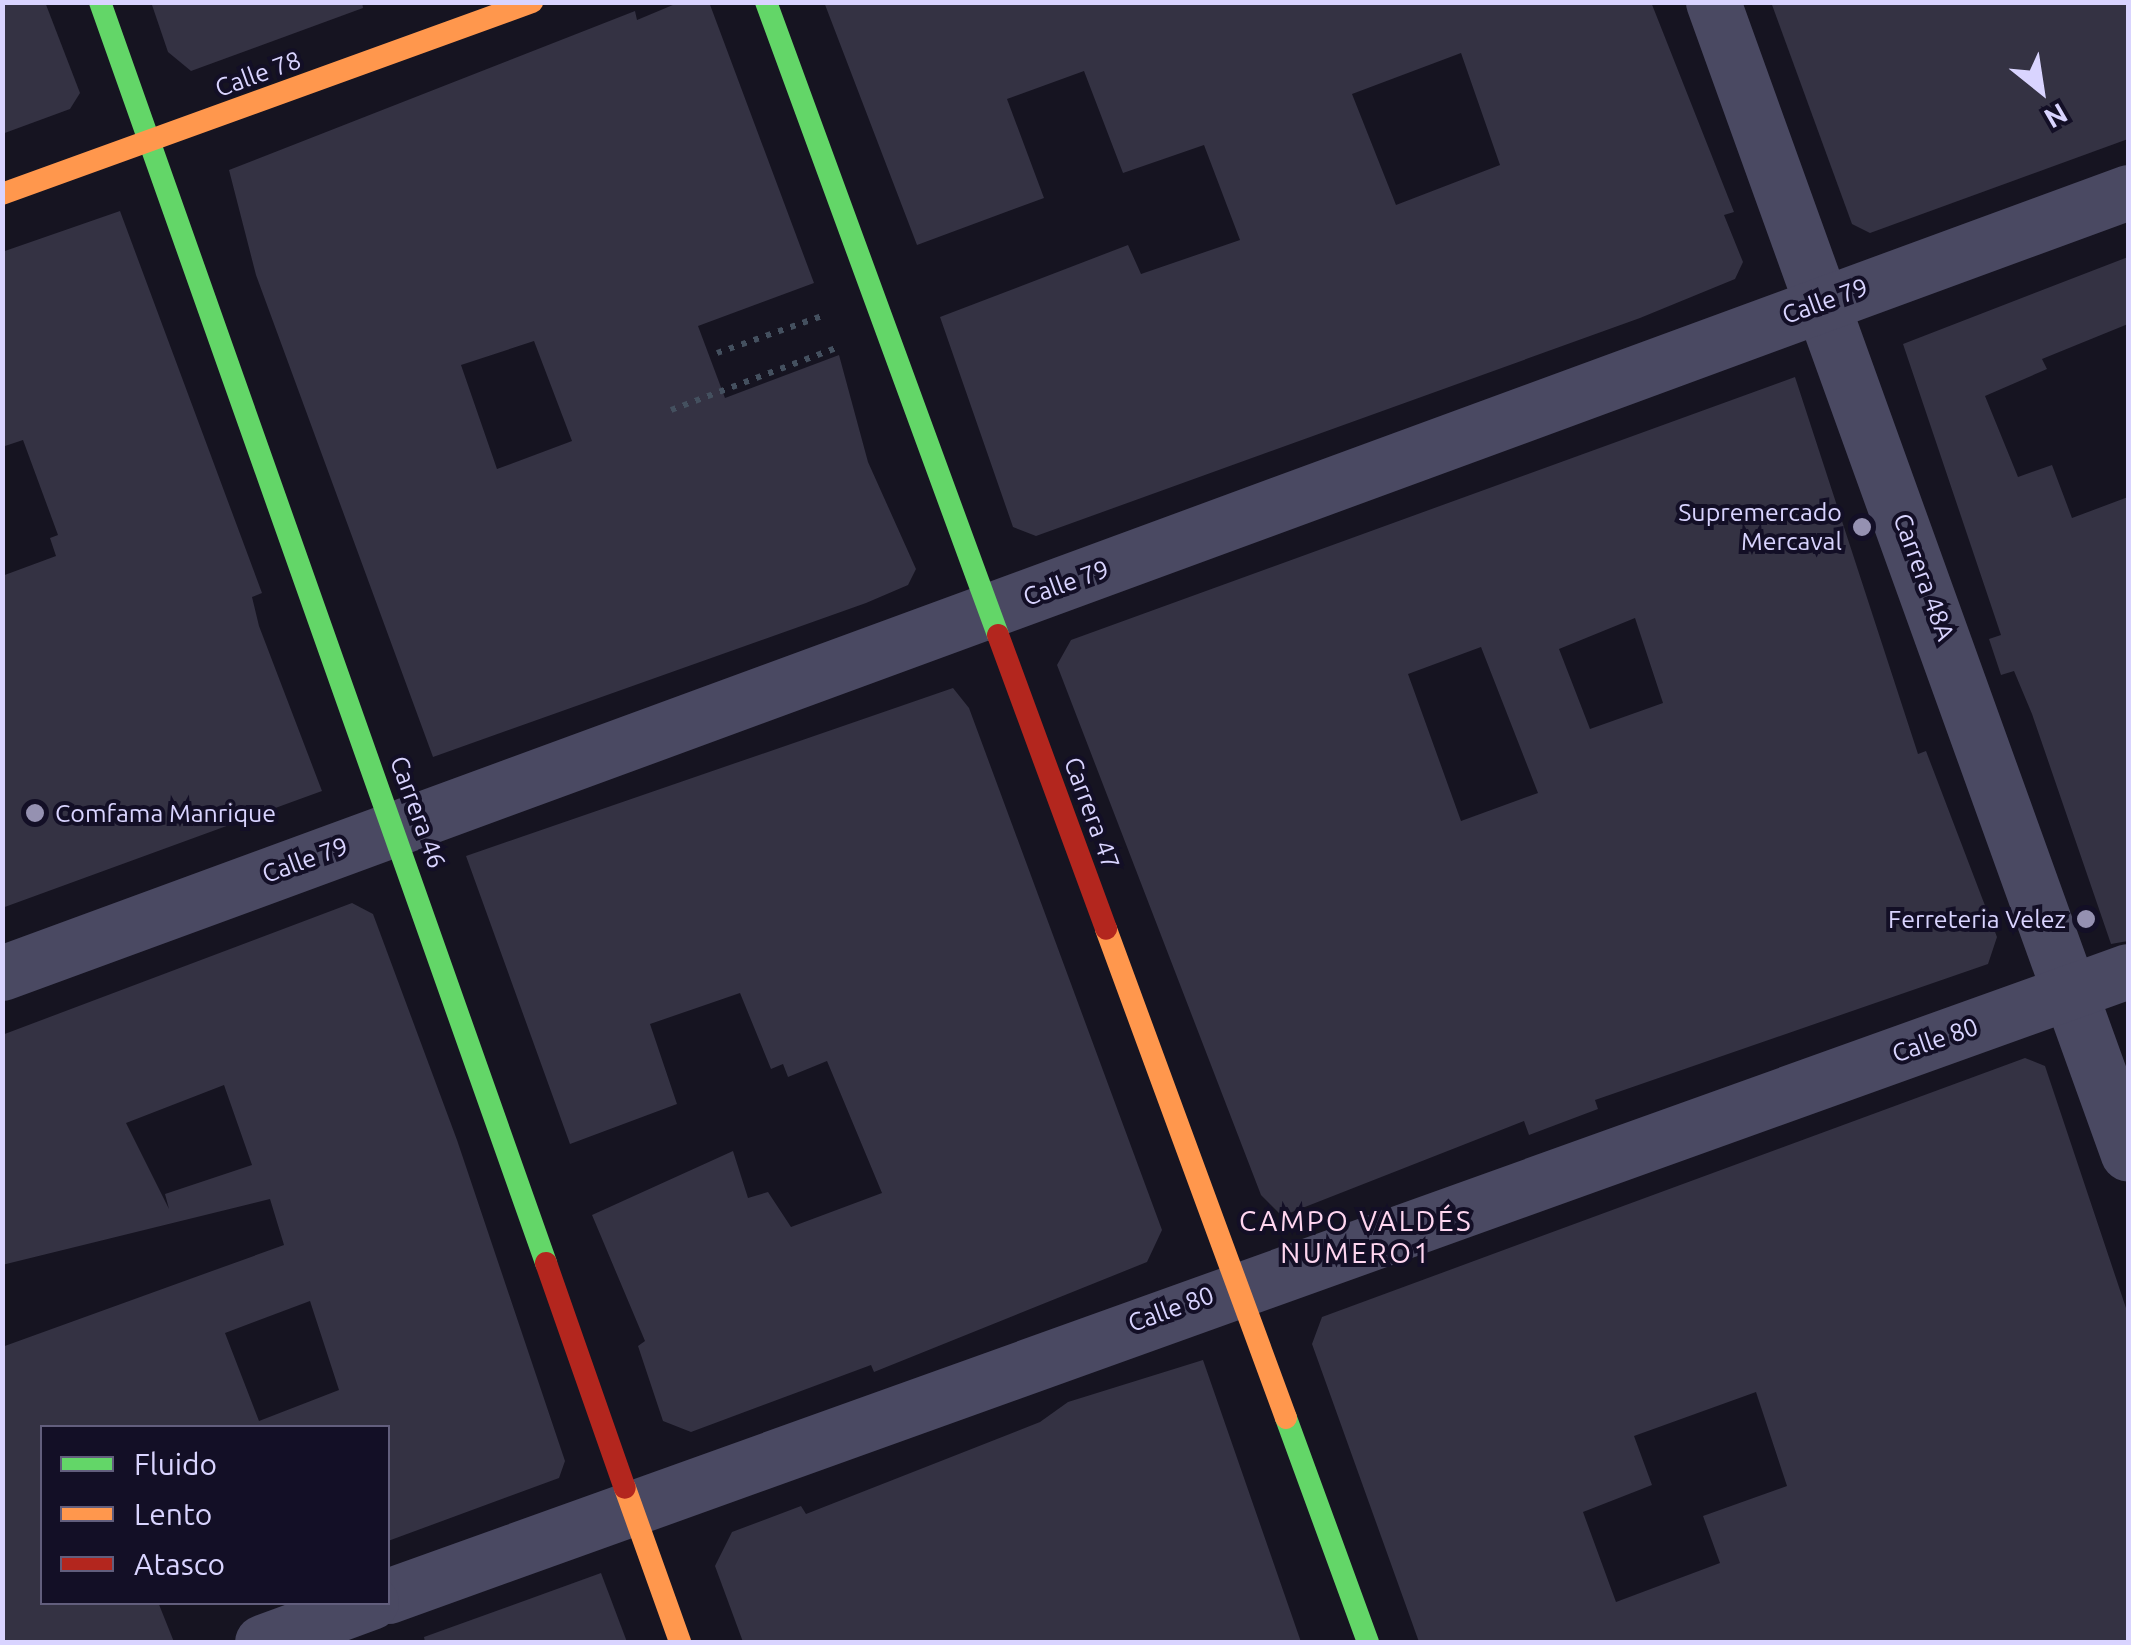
<!DOCTYPE html>
<html>
<head>
<meta charset="utf-8">
<style>
  body { margin:0 }
  #map { position:relative; width:2131px; height:1645px; overflow:hidden; background:#161421; font-family:Ubuntu,sans-serif }
  div>[style] { position:absolute }
  .building>* { inset:0; background:#343243 }
  .path>* { height:6px; margin-top:-3px; transform-origin:0; background:repeating-linear-gradient(90deg,#44505f 0 5px,transparent 0 13px) }
  .street>* { height:55px; margin:-27.5px; padding:0 27.5px; transform-origin:27.5px; border-radius:27.5px; background:#4a4962 }
  .fast>* { height:22px; margin:-11px; padding:0 11px; transform-origin:11px; border-radius:11px; background:#63d668 }
  .slow>* { height:22px; margin:-11px; padding:0 11px; transform-origin:11px; border-radius:11px; background:#ff974d }
  .jam>* { height:22px; margin:-11px; padding:0 11px; transform-origin:11px; border-radius:11px; background:#b3261e }
  .dots>* { width:28px; height:28px; translate:-50% -50%; box-sizing:border-box; border:5px solid #130f26; border-radius:50% }
  span { translate:-50% -50%; white-space:nowrap; text-align:center; line-height:1.15; -webkit-text-stroke:8px #130f26; paint-order:stroke }
  .street-label { font-size:25px; color:#d9d4ff }
  .poi-label { font-size:25px; color:#d9d4ff }
  .right { translate:-100% -50%; text-align:right }
  .left { translate:0 -50%; text-align:left }
  .neighbourhood-label { font-size:28px; color:#ffd6f0; letter-spacing:2.5px }
  .frame { position:absolute; inset:0; border:5px solid #d9d4ff; pointer-events:none }
  .legend { position:absolute; left:40px; top:1425px; width:350px; height:180px; box-sizing:border-box; background:#130f26; border:2px solid #625e7d; margin:0; padding:12px 18px; list-style:none; font-size:30px; color:#d9d4ff }
  .legend li { display:flex; align-items:center; gap:20px; height:50px }
  .legend b { width:50px; border:2px solid #625e7d }
  .north { position:absolute; left:1991px; top:40px; width:100px; height:100px; -webkit-text-stroke:8px #130f26; paint-order:stroke; rotate:150deg; font-size:28px; font-weight:700; line-height:40px; text-align:center; color:#d9d4ff }
  .north::after { content:''; display:block; margin:auto; width:35px; height:45px; background:#d9d4ff; clip-path:polygon(50% 0,100% 100%,50% 72%,0 100%) }
</style>
</head>
<body>
<div id="map">
  <div class="building">
    <div style="clip-path:polygon(2px 2px,45px 2px,80px 93px,70px 109px,2px 134px)"></div>
    <div style="clip-path:polygon(151px 2px,362px 2px,363px 8px,191px 71px,168px 52px)"></div>
    <div style="clip-path:polygon(evenodd,680px 2px,709px 2px,814px 283px,698px 326px,725px 398px,839px 355px,868px 462px,916px 569px,908px 585px,866px 603px,433px 757px,256px 275px,229px 170px,635px 11px,637px 20px,680px 2px,534px 341px,572px 441px,497px 469px,461px 365px,534px 341px)"></div>
    <div style="clip-path:polygon(evenodd,824px 2px,1651px 2px,1734px 212px,1724px 215px,1743px 262px,1735px 279px,1640px 318px,1036px 536px,1013px 527px,940px 317px,1128px 245px,1141px 274px,1240px 240px,1204px 145px,1123px 173px,1084px 71px,1007px 99px,1044px 198px,917px 245px,824px 2px,1461px 53px,1500px 165px,1396px 205px,1352px 94px,1461px 53px)"></div>
    <div style="clip-path:polygon(1771px 2px,2128px 2px,2128px 139px,1870px 233px,1852px 224px)"></div>
    <div style="clip-path:polygon(120px 211px,262px 593px,252px 597px,259px 626px,322px 791px,2px 908px,2px 576px,56px 556px,50px 538px,58px 535px,23px 440px,2px 447px,2px 252px)"></div>
    <div style="clip-path:polygon(2128px 257px,2128px 324px,2042px 359px,2047px 369px,1985px 396px,2018px 477px,2052px 465px,2072px 518px,2128px 497px,2128px 941px,2111px 944px,2032px 714px,2014px 671px,2001px 675px,1989px 639px,2001px 635px,1903px 344px)"></div>
    <div style="clip-path:polygon(evenodd,1795px 377px,1918px 754px,1926px 751px,1997px 937px,1988px 964px,1595px 1100px,1598px 1109px,1529px 1135px,1524px 1121px,1282px 1216px,1261px 1195px,1057px 665px,1071px 640px,1795px 377px,1635px 618px,1663px 703px,1590px 729px,1559px 649px,1635px 618px,1795px 377px,1481px 647px,1538px 793px,1461px 821px,1408px 674px,1481px 647px)"></div>
    <div style="clip-path:polygon(953px 688px,969px 708px,1162px 1230px,1147px 1262px,874px 1372px,871px 1365px,691px 1432px,663px 1421px,638px 1346px,645px 1341px,592px 1215px,733px 1151px,748px 1198px,768px 1192px,791px 1227px,882px 1193px,827px 1061px,788px 1077px,783px 1064px,771px 1069px,740px 993px,650px 1024px,677px 1104px,570px 1144px,466px 856px)"></div>
    <div style="clip-path:polygon(evenodd,352px 903px,373px 914px,457px 1140px,565px 1461px,559px 1478px,388px 1541px,388px 1428px,42px 1428px,42px 1602px,158px 1602px,174px 1642px,2px 1642px,2px 1347px,284px 1245px,270px 1199px,2px 1265px,2px 1035px,352px 903px,224px 1085px,252px 1165px,165px 1194px,169px 1209px,126px 1123px,224px 1085px,352px 903px,310px 1301px,339px 1390px,259px 1421px,225px 1333px,310px 1301px)"></div>
    <div style="clip-path:polygon(evenodd,2025px 1058px,2045px 1066px,2128px 1314px,2128px 1642px,1419px 1642px,1312px 1344px,1322px 1317px,2025px 1058px,1756px 1392px,1787px 1486px,1703px 1516px,1720px 1563px,1616px 1602px,1583px 1512px,1652px 1485px,1634px 1436px,1756px 1392px)"></div>
    <div style="clip-path:polygon(1203px 1360px,1301px 1642px,743px 1642px,715px 1566px,732px 1532px,801px 1506px,806px 1514px,1040px 1422px,1068px 1402px)"></div>
    <div style="clip-path:polygon(601px 1573px,627px 1642px,425px 1642px,424px 1637px)"></div>
  </div>
  <div class="path">
    <div style="left:717px;top:353px;width:114px;rotate:-19.4deg"></div>
    <div style="left:671px;top:410px;width:176px;rotate:-20.6deg"></div>
  </div>
  <div class="street">
    <div style="left:1713px;top:2px;width:1224px;rotate:70.19deg"></div>
    <div style="left:2px;top:973px;width:2265px;rotate:-20.17deg"></div>
    <div style="left:388px;top:1596px;width:1849px;rotate:-19.76deg"></div>
    <div style="left:262px;top:1642px;width:116px;rotate:-20.2deg"></div>
  </div>
  <div class="fast">
    <div style="left:100px;top:2px;width:1338px;rotate:70.52deg"></div>
    <div style="left:766px;top:2px;width:674px;rotate:69.87deg"></div>
    <div style="left:1286px;top:1418px;width:239px;rotate:69.9deg"></div>
  </div>
  <div class="slow">
    <div style="left:2px;top:194px;width:564px;rotate:-19.91deg"></div>
    <div style="left:1106px;top:929px;width:521px;rotate:69.79deg"></div>
    <div style="left:625px;top:1488px;width:164px;rotate:70.3deg"></div>
  </div>
  <div class="jam">
    <div style="left:998px;top:635px;width:313px;rotate:69.8deg"></div>
    <div style="left:546px;top:1263px;width:238px;rotate:70.7deg"></div>
  </div>
  <div class="dots">
    <div style="left:1862px;top:527px;background:#9591b1"></div>
    <div style="left:35px;top:813px;background:#9591b1"></div>
    <div style="left:2086px;top:919px;background:#9591b1"></div>
  </div>
  <div class="street-label">
    <span style="left:258px;top:74px;rotate:-20deg">Calle 78</span>
    <span style="left:1825px;top:301px;rotate:-20deg">Calle 79</span>
    <span style="left:1924px;top:577px;rotate:70deg">Carrera 48A</span>
    <span style="left:1066px;top:583px;rotate:-20deg">Calle 79</span>
    <span style="left:418px;top:812px;rotate:70deg">Carrera 46</span>
    <span style="left:1092px;top:813px;rotate:70deg">Carrera 47</span>
    <span style="left:305px;top:860px;rotate:-20deg">Calle 79</span>
    <span style="left:1935px;top:1040px;rotate:-19deg">Calle 80</span>
    <span style="left:1171px;top:1309px;rotate:-20deg">Calle 80</span>
  </div>
  <div class="poi-label">
    <span class="right" style="left:1842px;top:527px">Supremercado<br>Mercaval</span>
    <span class="left" style="left:55px;top:813px">Comfama Manrique</span>
    <span class="right" style="left:2066px;top:919px">Ferreteria Velez</span>
  </div>
  <div class="neighbourhood-label">
    <span style="left:1356px;top:1237px">CAMPO VALDÉS<br>NUMERO1</span>
  </div>
  <div class="frame"></div>
  <ul class="legend">
  <li><b style="height:12px;background:#63d668"></b>Fluido</li>
  <li><b style="height:12px;background:#ff974d"></b>Lento</li>
  <li><b style="height:12px;background:#b3261e"></b>Atasco</li>
  </ul>
  <div class="north">N</div>
</div>
</body>
</html>
